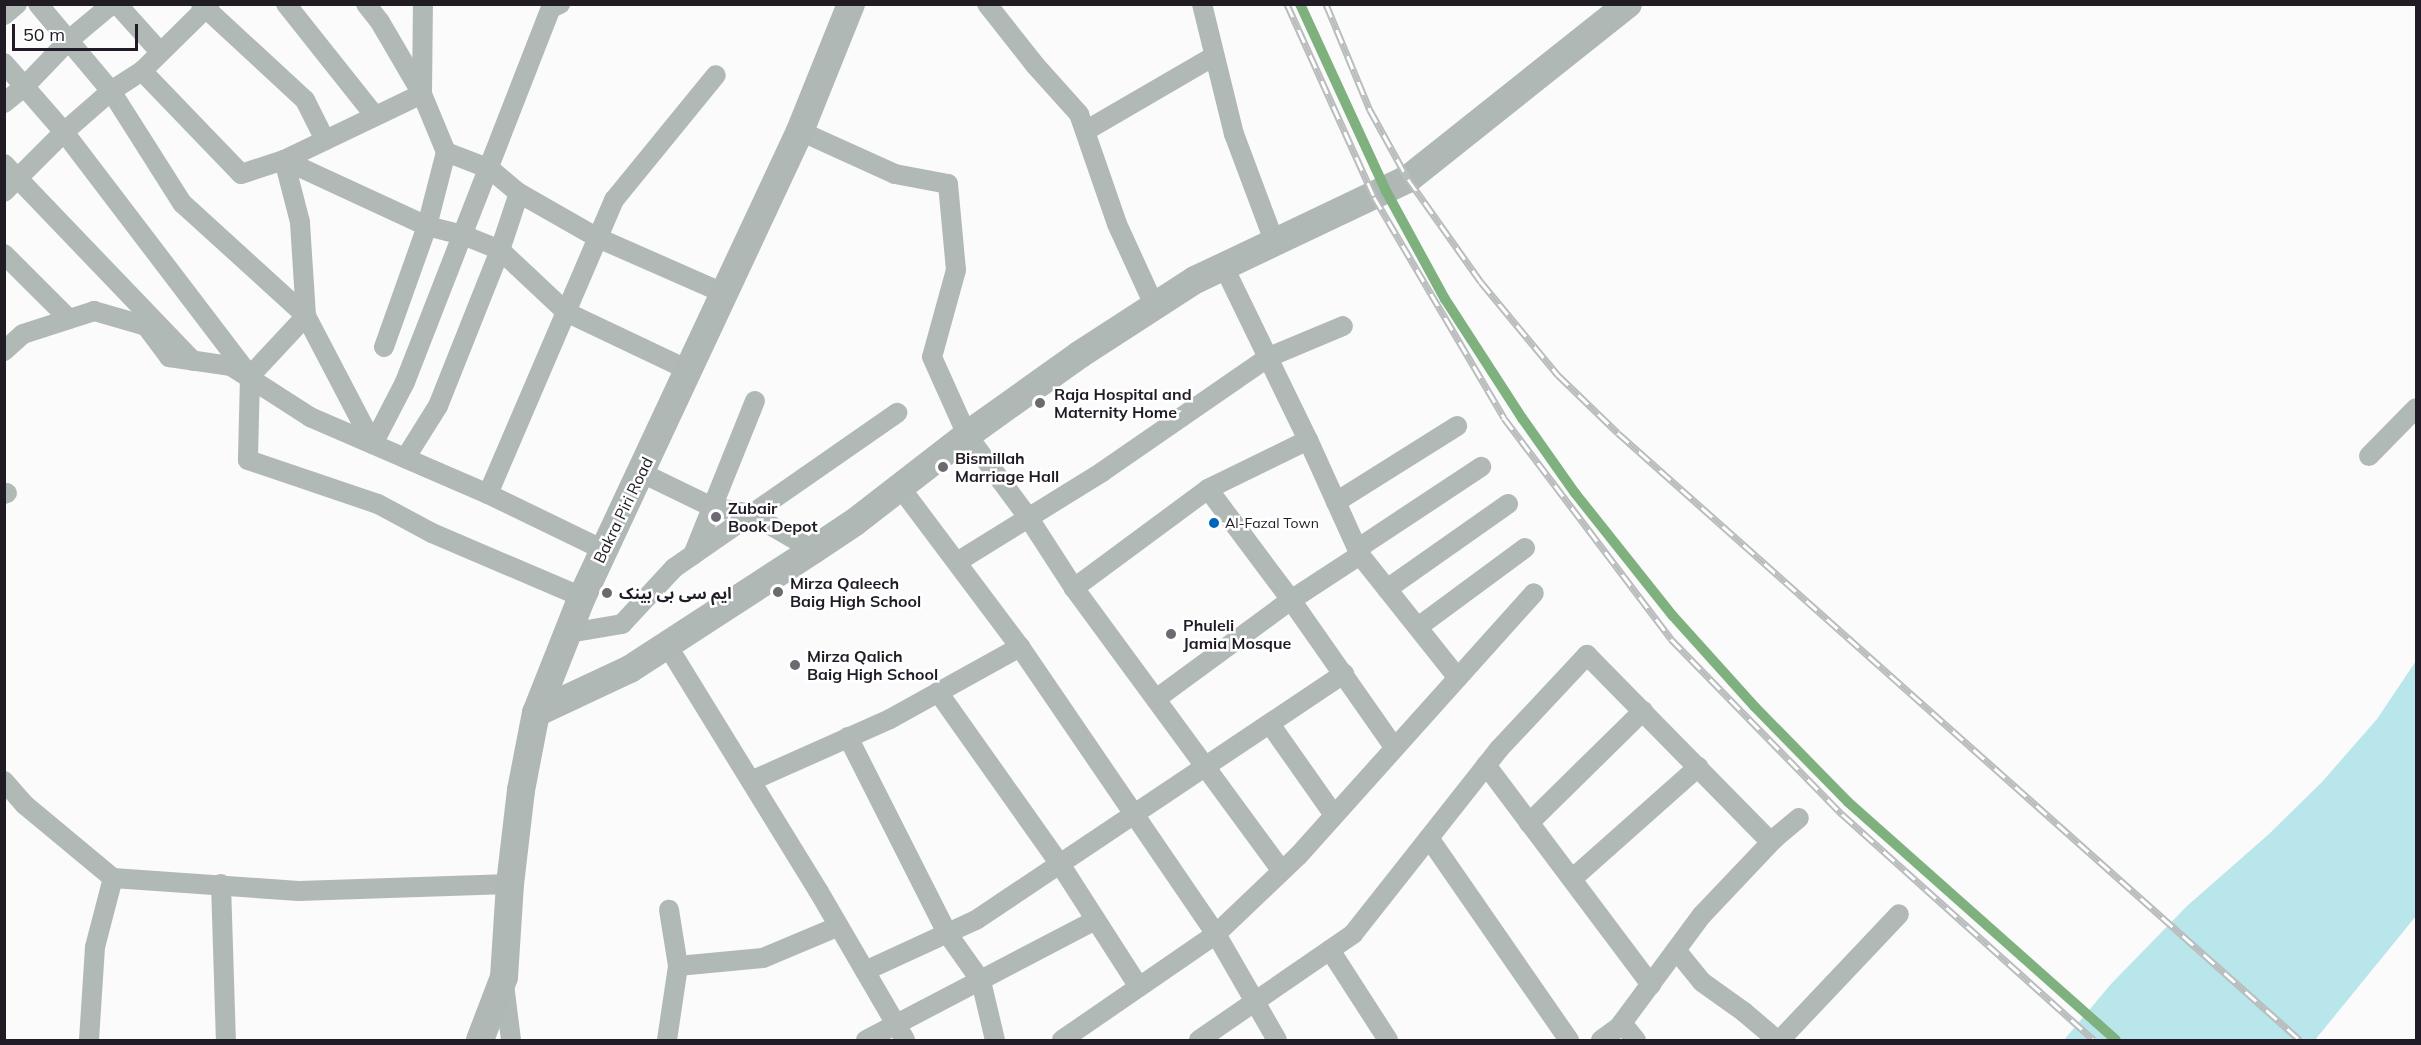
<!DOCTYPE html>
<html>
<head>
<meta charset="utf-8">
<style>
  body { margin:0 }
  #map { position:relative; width:2421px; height:1045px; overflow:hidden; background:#fbfbfb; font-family:Mulish,"Noto Sans Arabic",sans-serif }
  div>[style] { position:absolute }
  .water>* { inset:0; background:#b8e6ea }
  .street>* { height:20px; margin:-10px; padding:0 10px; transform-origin:10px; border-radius:10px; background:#b1b9b7 }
  .secondary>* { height:28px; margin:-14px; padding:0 14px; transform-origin:14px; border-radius:14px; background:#b0b8b6 }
  .rail>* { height:7px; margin-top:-3.5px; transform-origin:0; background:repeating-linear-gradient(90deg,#fff 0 14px,#babdbd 0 28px); box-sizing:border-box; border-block:2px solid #babdbd }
  .rail-1>* { height:10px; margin:-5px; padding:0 5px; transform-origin:5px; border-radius:5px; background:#7fb17f }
  .dots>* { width:16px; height:16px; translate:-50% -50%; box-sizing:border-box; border:3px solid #fff; border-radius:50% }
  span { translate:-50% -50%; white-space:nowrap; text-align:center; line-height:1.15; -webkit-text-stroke:5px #fff; paint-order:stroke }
  .bus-label { font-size:14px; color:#211b25 }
  .left { translate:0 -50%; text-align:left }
  .poi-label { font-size:16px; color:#211b25; font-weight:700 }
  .street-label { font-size:16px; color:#211b25 }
  .frame { position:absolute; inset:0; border:6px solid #211b25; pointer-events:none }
  .scale { position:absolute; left:12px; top:24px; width:126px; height:27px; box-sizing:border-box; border:3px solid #211b25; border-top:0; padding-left:8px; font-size:18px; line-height:21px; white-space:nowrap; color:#211b25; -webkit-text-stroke:4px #fff; paint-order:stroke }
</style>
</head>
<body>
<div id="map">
  <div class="water">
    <div style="clip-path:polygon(2416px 661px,2416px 916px,2315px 1040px,2064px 1040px,2111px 984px,2187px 906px,2269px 834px,2322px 782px,2377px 719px)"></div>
  </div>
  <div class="street">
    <div style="left:38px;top:4px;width:114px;rotate:50deg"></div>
    <div style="left:111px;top:91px;width:133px;rotate:57.6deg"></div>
    <div style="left:182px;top:203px;width:168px;rotate:42.3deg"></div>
    <div style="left:306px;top:316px;width:144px;rotate:62.4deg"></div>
    <div style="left:117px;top:4px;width:64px;rotate:48.1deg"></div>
    <div style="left:201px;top:4px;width:142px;rotate:42.7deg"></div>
    <div style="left:305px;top:100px;width:45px;rotate:63.4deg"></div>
    <div style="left:286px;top:4px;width:143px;rotate:51.5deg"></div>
    <div style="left:366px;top:4px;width:23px;rotate:52deg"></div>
    <div style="left:380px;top:22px;width:83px;rotate:59.7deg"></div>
    <div style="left:987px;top:4px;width:78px;rotate:51.8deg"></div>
    <div style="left:1035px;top:65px;width:66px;rotate:48.1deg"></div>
    <div style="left:1079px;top:114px;width:116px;rotate:70.9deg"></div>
    <div style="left:1117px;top:224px;width:91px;rotate:65.4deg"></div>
    <div style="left:1202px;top:4px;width:134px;rotate:76.2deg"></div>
    <div style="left:1234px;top:134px;width:114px;rotate:69.5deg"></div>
    <div style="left:4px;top:15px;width:17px;rotate:-40deg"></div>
    <div style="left:4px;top:63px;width:91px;rotate:49deg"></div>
    <div style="left:64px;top:132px;width:307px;rotate:52.7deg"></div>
    <div style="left:250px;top:376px;width:84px;rotate:91.4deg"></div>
    <div style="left:248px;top:460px;width:137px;rotate:18.7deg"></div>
    <div style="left:378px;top:504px;width:61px;rotate:28.2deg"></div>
    <div style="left:432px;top:533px;width:163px;rotate:23.1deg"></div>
    <div style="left:142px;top:71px;width:143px;rotate:46.1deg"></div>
    <div style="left:241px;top:174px;width:45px;rotate:-18deg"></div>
    <div style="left:284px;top:160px;width:153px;rotate:-25.6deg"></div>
    <div style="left:422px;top:94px;width:63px;rotate:67.5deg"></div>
    <div style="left:446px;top:152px;width:47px;rotate:21.1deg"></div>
    <div style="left:490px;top:169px;width:38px;rotate:40deg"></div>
    <div style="left:519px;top:193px;width:91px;rotate:29.7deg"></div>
    <div style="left:598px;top:238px;width:137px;rotate:23.7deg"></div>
    <div style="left:422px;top:94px;width:90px;rotate:-89.4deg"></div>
    <div style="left:4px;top:103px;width:26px;rotate:-39deg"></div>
    <div style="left:24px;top:87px;width:65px;rotate:-46.2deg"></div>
    <div style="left:69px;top:40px;width:56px;rotate:-39.9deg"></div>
    <div style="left:1087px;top:130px;width:147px;rotate:-30.2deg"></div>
    <div style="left:800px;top:131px;width:104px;rotate:24.4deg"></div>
    <div style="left:895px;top:174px;width:54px;rotate:10.7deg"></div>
    <div style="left:948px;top:184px;width:86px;rotate:84.7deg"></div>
    <div style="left:956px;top:270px;width:90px;rotate:105.4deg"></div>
    <div style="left:932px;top:357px;width:85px;rotate:65.8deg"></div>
    <div style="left:967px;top:435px;width:102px;rotate:53.4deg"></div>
    <div style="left:1028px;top:517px;width:85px;rotate:57.1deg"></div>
    <div style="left:284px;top:160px;width:157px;rotate:24.8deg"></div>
    <div style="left:427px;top:226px;width:37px;rotate:14deg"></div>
    <div style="left:463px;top:235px;width:40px;rotate:22deg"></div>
    <div style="left:500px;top:250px;width:91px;rotate:43.2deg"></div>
    <div style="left:566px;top:312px;width:135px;rotate:25.4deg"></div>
    <div style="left:4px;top:164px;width:273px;rotate:46.2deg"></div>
    <div style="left:4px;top:192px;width:85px;rotate:-45deg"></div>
    <div style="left:64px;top:132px;width:62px;rotate:-41.1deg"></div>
    <div style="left:111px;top:91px;width:37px;rotate:-33deg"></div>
    <div style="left:142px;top:71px;width:95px;rotate:-44.6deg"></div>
    <div style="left:4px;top:254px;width:92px;rotate:45deg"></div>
    <div style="left:1223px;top:265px;width:195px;rotate:64.1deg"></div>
    <div style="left:1308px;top:440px;width:111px;rotate:153.9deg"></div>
    <div style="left:1208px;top:489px;width:139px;rotate:53.2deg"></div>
    <div style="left:1291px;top:600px;width:179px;rotate:55deg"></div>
    <div style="left:384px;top:347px;width:128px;rotate:-70.4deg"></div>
    <div style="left:427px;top:226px;width:76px;rotate:-75.6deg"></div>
    <div style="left:4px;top:351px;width:25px;rotate:-42deg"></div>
    <div style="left:23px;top:334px;width:75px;rotate:-17.9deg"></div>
    <div style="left:94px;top:311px;width:54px;rotate:16.1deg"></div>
    <div style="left:146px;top:326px;width:39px;rotate:53deg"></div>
    <div style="left:169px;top:357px;width:63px;rotate:8.3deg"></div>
    <div style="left:231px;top:366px;width:94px;rotate:32.8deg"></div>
    <div style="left:310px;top:417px;width:194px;rotate:23.4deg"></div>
    <div style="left:488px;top:494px;width:129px;rotate:25.8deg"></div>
    <div style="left:250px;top:376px;width:82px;rotate:-47deg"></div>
    <div style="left:306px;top:316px;width:94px;rotate:-93.7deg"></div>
    <div style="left:300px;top:222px;width:64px;rotate:-104.5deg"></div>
    <div style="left:373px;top:444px;width:70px;rotate:-62.7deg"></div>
    <div style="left:405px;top:382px;width:401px;rotate:-68.7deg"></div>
    <div style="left:551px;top:8px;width:10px;rotate:-24deg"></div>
    <div style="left:2369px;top:456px;width:67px;rotate:-45.6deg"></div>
    <div style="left:406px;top:457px;width:60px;rotate:-57.9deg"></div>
    <div style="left:438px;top:406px;width:168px;rotate:-68.3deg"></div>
    <div style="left:500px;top:250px;width:60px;rotate:-71.6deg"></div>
    <div style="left:642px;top:473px;width:78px;rotate:25.9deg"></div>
    <div style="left:712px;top:507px;width:40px;rotate:10deg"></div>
    <div style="left:751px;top:514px;width:72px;rotate:30.1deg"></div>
    <div style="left:1208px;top:489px;width:167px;rotate:143.5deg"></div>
    <div style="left:1074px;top:588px;width:351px;rotate:53.7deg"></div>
    <div style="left:4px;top:494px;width:3px;rotate:-18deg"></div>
    <div style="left:488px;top:494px;width:320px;rotate:-66.8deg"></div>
    <div style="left:614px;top:200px;width:161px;rotate:-50.8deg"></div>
    <div style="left:1336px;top:502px;width:143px;rotate:-32.1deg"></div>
    <div style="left:1357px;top:549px;width:149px;rotate:-33.5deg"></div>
    <div style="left:693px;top:555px;width:166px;rotate:-68.1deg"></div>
    <div style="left:1360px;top:555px;width:157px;rotate:51.5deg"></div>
    <div style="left:957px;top:562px;width:171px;rotate:-31.8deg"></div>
    <div style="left:1102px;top:472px;width:203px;rotate:-34.6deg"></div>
    <div style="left:1269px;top:357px;width:80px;rotate:-22.7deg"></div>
    <div style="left:1387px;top:589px;width:148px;rotate:-35.1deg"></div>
    <div style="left:1418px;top:627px;width:133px;rotate:-36.4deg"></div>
    <div style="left:569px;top:633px;width:54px;rotate:-9.6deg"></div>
    <div style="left:622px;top:624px;width:76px;rotate:-47.1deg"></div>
    <div style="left:674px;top:568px;width:272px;rotate:-34.8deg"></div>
    <div style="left:667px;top:645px;width:290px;rotate:58.4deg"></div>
    <div style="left:819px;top:892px;width:171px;rotate:59.8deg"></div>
    <div style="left:1020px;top:647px;width:348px;rotate:55.7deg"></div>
    <div style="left:1216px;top:934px;width:122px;rotate:60.1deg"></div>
    <div style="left:938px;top:692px;width:211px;rotate:54.7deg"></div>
    <div style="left:1060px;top:864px;width:146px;rotate:57.3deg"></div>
    <div style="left:1156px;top:699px;width:167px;rotate:-36.3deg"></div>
    <div style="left:1291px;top:600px;width:82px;rotate:-33.1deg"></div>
    <div style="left:1360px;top:555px;width:126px;rotate:-114.3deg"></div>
    <div style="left:1270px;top:724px;width:111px;rotate:54.9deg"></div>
    <div style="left:848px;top:737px;width:220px;rotate:63.2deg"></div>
    <div style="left:947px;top:933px;width:59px;rotate:54.7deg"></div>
    <div style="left:981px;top:981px;width:61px;rotate:76.7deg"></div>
    <div style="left:1486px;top:765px;width:275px;rotate:53.1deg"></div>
    <div style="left:4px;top:781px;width:32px;rotate:49deg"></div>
    <div style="left:25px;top:805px;width:114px;rotate:39.7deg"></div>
    <div style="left:751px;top:781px;width:152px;rotate:-24deg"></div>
    <div style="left:890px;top:719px;width:149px;rotate:-29deg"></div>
    <div style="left:1020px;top:647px;width:200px;rotate:-126.9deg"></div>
    <div style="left:1529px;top:823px;width:160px;rotate:-44.5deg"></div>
    <div style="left:1429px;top:838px;width:246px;rotate:55.3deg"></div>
    <div style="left:1572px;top:879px;width:169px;rotate:-41.6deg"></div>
    <div style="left:221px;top:884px;width:156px;rotate:88.2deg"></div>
    <div style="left:1330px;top:950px;width:107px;rotate:57.2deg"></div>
    <div style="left:1676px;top:950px;width:41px;rotate:50.9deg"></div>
    <div style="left:1702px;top:982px;width:52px;rotate:35.5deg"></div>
    <div style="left:1744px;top:1012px;width:43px;rotate:40.3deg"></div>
    <div style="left:678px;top:966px;width:85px;rotate:-5.4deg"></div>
    <div style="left:763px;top:958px;width:82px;rotate:-22.8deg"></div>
    <div style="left:865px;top:971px;width:122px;rotate:-24.7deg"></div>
    <div style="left:976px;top:920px;width:443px;rotate:-33.8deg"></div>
    <div style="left:504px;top:984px;width:56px;rotate:82.9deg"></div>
    <div style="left:1622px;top:1023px;width:22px;rotate:51deg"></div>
    <div style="left:89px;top:1040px;width:93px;rotate:-86.3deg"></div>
    <div style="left:95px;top:947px;width:71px;rotate:-75.4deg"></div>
    <div style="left:113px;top:878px;width:186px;rotate:4deg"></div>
    <div style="left:299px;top:891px;width:211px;rotate:-1.9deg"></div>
    <div style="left:667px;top:1040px;width:75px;rotate:-81.5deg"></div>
    <div style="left:678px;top:966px;width:57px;rotate:-99.1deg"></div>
    <div style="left:866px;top:1040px;width:259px;rotate:-27.6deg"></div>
    <div style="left:1062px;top:1040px;width:187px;rotate:-34.5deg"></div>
    <div style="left:1216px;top:934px;width:113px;rotate:-43.6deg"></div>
    <div style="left:1298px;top:856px;width:353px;rotate:-48.1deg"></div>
    <div style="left:1199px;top:1040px;width:187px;rotate:-34.5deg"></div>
    <div style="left:1353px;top:934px;width:236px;rotate:-51.7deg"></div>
    <div style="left:1499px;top:749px;width:129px;rotate:-46.9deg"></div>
    <div style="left:1587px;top:655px;width:262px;rotate:45.5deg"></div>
    <div style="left:1601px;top:1040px;width:22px;rotate:-36deg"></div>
    <div style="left:1619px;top:1027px;width:139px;rotate:-53.5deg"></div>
    <div style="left:1702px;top:915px;width:106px;rotate:-46.5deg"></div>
    <div style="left:1775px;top:838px;width:31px;rotate:-40deg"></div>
    <div style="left:1780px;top:1040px;width:173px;rotate:-46.6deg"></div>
  </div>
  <div class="secondary">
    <div style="left:536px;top:713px;width:104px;rotate:-25.1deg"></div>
    <div style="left:630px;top:669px;width:218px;rotate:-33deg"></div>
    <div style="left:813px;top:550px;width:50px;rotate:-33.7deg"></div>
    <div style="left:855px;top:522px;width:142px;rotate:-37.8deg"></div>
    <div style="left:967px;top:435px;width:138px;rotate:-35.5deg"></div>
    <div style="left:1079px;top:355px;width:138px;rotate:-32.9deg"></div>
    <div style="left:1195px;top:280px;width:236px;rotate:-25.4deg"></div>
    <div style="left:1408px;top:179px;width:281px;rotate:-38.5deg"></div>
    <div style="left:480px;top:1040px;width:67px;rotate:-69.1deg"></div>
    <div style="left:504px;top:977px;width:93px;rotate:-86.3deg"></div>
    <div style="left:510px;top:884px;width:95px;rotate:-83.3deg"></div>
    <div style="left:521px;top:790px;width:78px;rotate:-79deg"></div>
    <div style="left:536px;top:713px;width:125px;rotate:-68.4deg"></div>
    <div style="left:582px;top:597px;width:514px;rotate:-64.93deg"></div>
    <div style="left:800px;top:131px;width:137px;rotate:-68.1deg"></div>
  </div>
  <div class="rail">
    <div style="left:1287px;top:4px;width:212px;rotate:65.7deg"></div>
    <div style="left:1374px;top:197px;width:256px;rotate:59.5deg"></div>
    <div style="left:1504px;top:418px;width:277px;rotate:52.9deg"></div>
    <div style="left:1671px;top:639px;width:245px;rotate:45.7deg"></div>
    <div style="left:1842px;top:814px;width:338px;rotate:41.9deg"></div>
    <div style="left:1326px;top:4px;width:115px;rotate:67.5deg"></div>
    <div style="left:1370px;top:110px;width:79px;rotate:61.2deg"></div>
    <div style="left:1408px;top:179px;width:126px;rotate:54.7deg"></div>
    <div style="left:1481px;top:282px;width:121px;rotate:50.4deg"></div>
    <div style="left:1558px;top:375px;width:83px;rotate:44deg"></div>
    <div style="left:1618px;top:433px;width:913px;rotate:41.67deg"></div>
  </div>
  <div class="rail-1">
    <div style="left:1300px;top:4px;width:206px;rotate:65.3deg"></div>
    <div style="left:1386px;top:191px;width:123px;rotate:61.4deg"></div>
    <div style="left:1445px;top:299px;width:142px;rotate:57.1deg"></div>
    <div style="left:1522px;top:418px;width:92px;rotate:54.8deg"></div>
    <div style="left:1575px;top:493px;width:157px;rotate:51.5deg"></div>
    <div style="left:1673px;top:616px;width:122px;rotate:48deg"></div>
    <div style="left:1755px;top:707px;width:133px;rotate:45.6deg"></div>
    <div style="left:1848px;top:802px;width:358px;rotate:41.6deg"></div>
  </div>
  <div class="dots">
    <div style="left:1040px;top:403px;background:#6d6970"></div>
    <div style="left:943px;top:467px;background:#6d6970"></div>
    <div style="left:716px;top:517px;background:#6d6970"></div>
    <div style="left:1214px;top:523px;background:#0065bd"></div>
    <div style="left:778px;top:592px;background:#6d6970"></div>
    <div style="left:607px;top:593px;background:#6d6970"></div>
    <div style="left:1171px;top:634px;background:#6d6970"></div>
    <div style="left:795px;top:665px;background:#6d6970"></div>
  </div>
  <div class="bus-label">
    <span class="left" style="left:1225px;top:523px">Al-Fazal Town</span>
  </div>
  <div class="poi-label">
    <span class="left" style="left:1054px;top:403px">Raja Hospital and<br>Maternity Home</span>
    <span class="left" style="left:955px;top:467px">Bismillah<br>Marriage Hall</span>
    <span class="left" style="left:728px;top:517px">Zubair<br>Book Depot</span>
    <span class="left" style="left:790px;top:592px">Mirza Qaleech<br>Baig High School</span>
    <span class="left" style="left:619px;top:593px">ایم سی بی بینک</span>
    <span class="left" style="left:1183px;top:634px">Phuleli<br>Jamia Mosque</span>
    <span class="left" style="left:807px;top:665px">Mirza Qalich<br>Baig High School</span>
  </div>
  <div class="street-label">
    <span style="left:623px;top:510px;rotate:-64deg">Bakra Piri Road</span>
  </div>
  <div class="frame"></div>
  <div class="scale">50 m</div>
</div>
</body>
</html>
